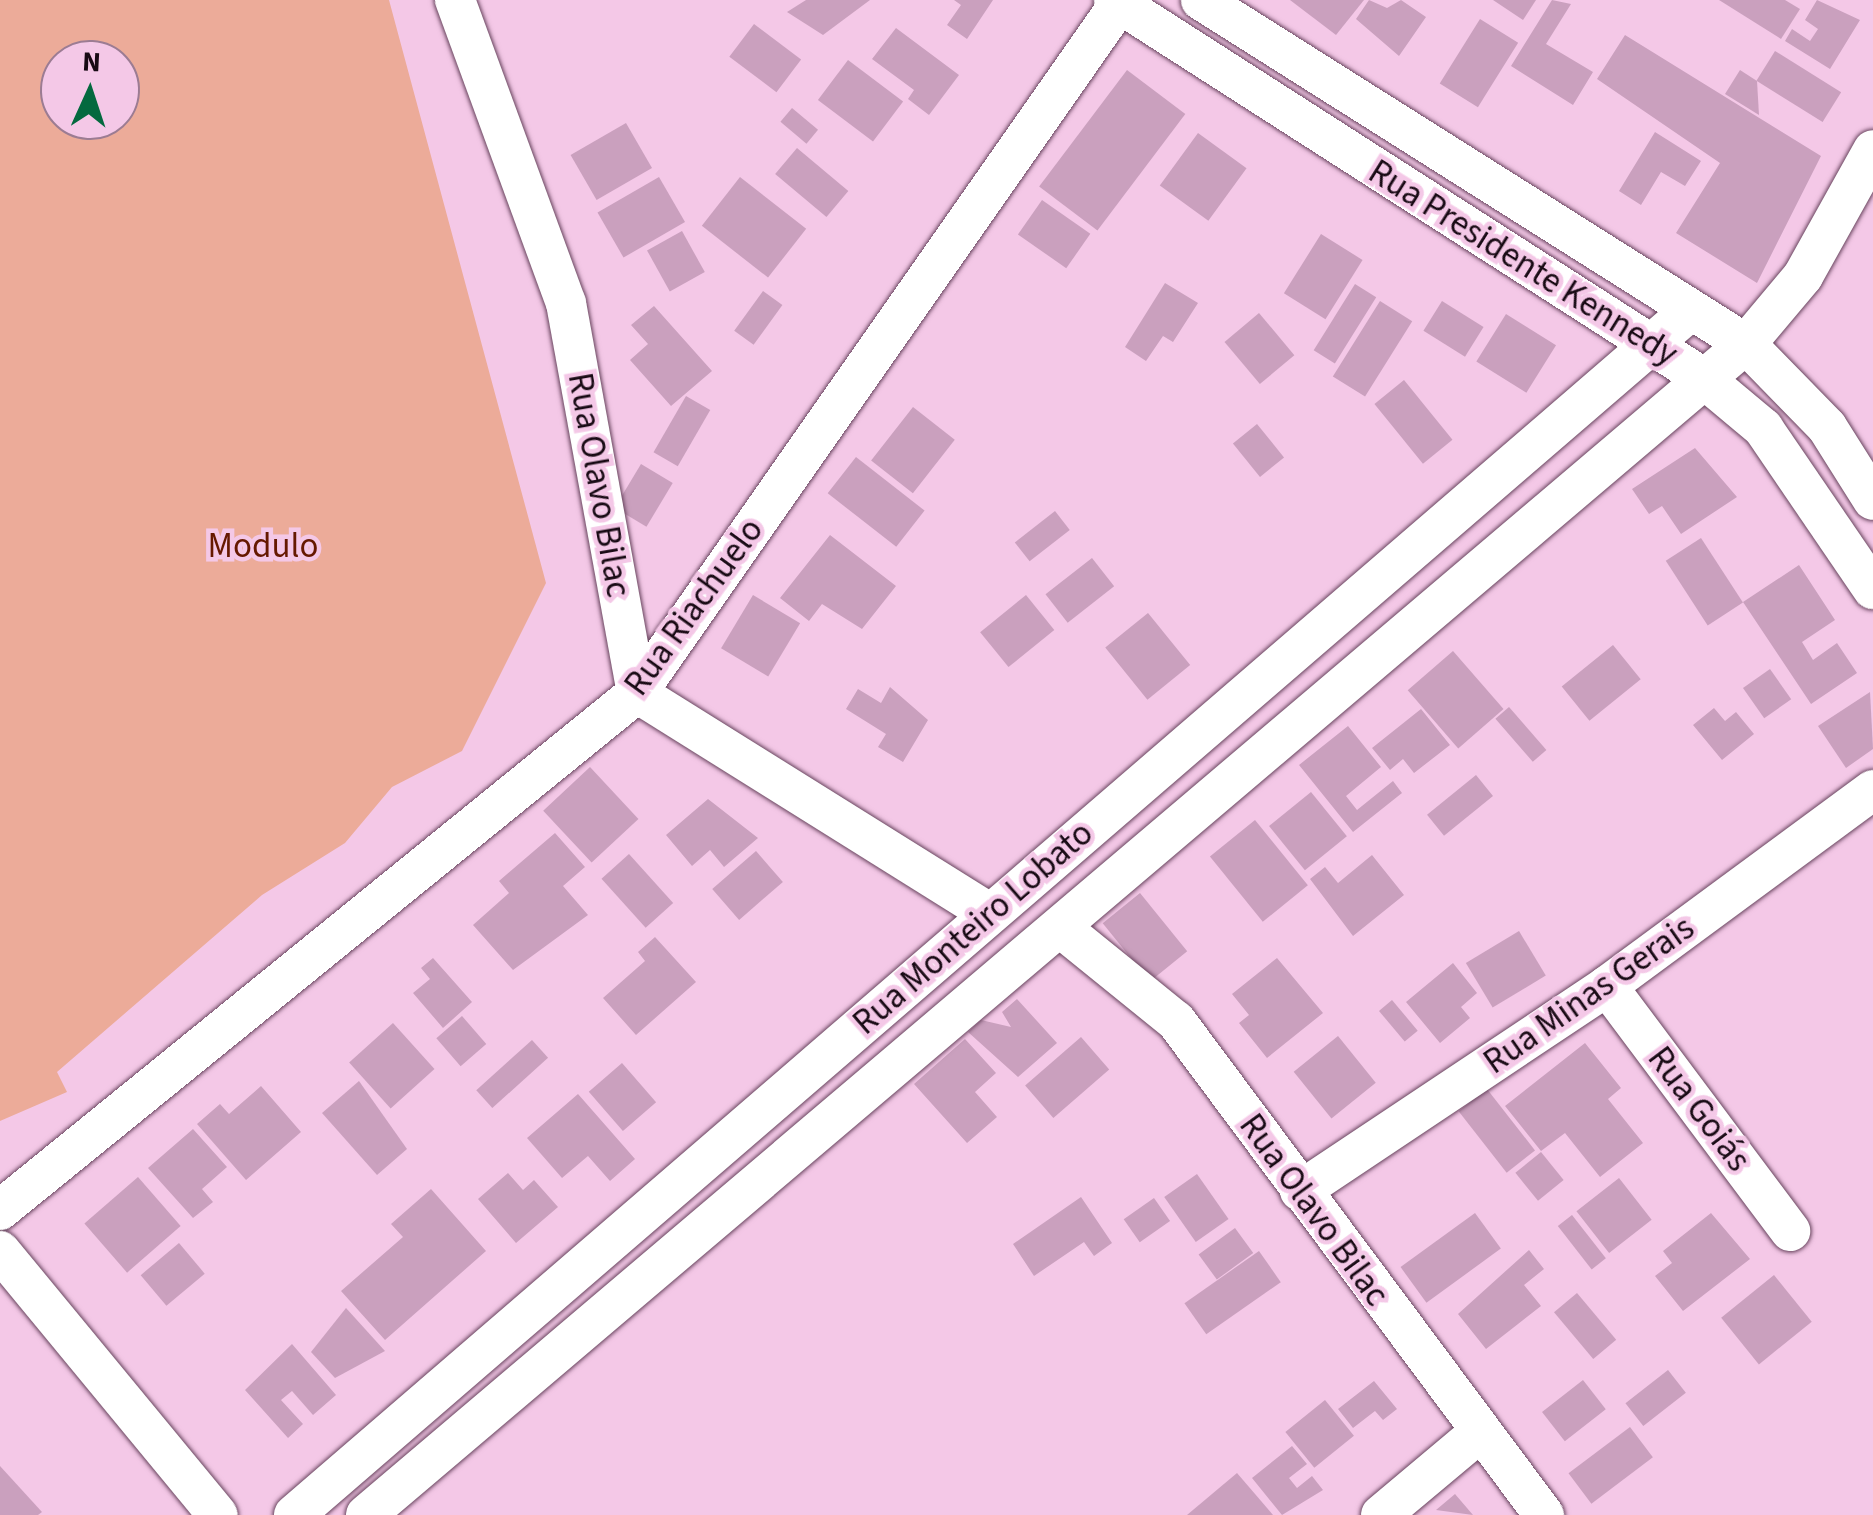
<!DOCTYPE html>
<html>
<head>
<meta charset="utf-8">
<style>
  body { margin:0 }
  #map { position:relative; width:1873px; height:1515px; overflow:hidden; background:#f4c8e7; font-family:"Source Sans 3",sans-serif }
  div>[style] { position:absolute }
  .green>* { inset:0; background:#ecab99 }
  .building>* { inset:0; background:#caa0be; transform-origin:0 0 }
  .roads { filter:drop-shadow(0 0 2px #68445e) drop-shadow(0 0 2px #68445e) }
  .minor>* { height:40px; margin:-20px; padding:0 20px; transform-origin:20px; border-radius:20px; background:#fff }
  span { translate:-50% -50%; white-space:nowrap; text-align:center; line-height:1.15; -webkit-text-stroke:9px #f4c8e7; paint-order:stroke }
  .street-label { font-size:35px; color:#180a14 }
  .park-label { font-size:35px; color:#651800 }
  .north { position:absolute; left:40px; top:40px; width:100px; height:100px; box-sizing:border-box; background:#f4c8e7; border:2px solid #9c7c93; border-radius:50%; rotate:3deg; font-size:28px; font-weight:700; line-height:40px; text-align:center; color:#180a14 }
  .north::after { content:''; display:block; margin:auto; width:35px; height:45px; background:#04693f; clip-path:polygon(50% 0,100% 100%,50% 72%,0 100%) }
</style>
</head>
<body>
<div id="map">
  <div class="green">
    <div style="clip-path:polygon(evenodd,0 0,389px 0,546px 583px,462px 751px,392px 787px,345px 843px,262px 895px,57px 1072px,67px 1092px,0 1121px,0 0,60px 60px,120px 60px,120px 120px,60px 120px,60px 60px)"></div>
  </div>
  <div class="building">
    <div style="clip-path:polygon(806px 0,870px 0,823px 35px,787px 12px)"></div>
    <div style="clip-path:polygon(954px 0,993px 0,967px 39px,947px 25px,961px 5px)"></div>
    <div style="clip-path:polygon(1290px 0,1364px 0,1336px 35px)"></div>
    <div style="clip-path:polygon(1369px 0,1387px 8px,1401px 0,1426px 17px,1399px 56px,1356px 19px)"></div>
    <div style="clip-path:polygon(1493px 0,1536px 0,1523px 20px)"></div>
    <div style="clip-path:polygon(1552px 0,1571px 4px,1546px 44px,1593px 72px,1573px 105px,1511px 66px)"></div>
    <div style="clip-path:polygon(1719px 0,1785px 0,1800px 9px,1781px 39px)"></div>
    <div style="clip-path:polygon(1817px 0,1860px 20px,1830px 69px,1785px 41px,1792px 29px,1810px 41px,1818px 29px,1805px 20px)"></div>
    <div style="left:1480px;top:19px;width:45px;height:76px;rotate:32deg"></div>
    <div style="left:754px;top:24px;width:59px;height:41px;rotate:37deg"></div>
    <div style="clip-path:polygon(896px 28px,959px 75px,929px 115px,908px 99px,914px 90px,872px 59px)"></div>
    <div style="clip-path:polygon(1625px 35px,1821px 156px,1757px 283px,1676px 233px,1720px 163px,1597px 79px)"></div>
    <div style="left:1775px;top:51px;width:78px;height:35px;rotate:32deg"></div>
    <div style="left:848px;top:60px;width:69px;height:50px;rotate:37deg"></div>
    <div style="left:1127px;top:70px;width:73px;height:146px;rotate:37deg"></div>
    <div style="clip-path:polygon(1740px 70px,1757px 81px,1759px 115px,1725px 94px)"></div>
    <div style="left:792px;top:108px;width:34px;height:18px;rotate:40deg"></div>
    <div style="left:626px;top:123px;width:52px;height:64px;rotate:60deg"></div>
    <div style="clip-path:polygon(1655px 132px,1701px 161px,1685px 186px,1661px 172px,1641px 205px,1619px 191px)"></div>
    <div style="left:1198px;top:133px;width:60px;height:65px;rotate:36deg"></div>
    <div style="left:797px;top:148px;width:67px;height:34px;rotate:40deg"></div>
    <div style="left:659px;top:177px;width:52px;height:71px;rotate:60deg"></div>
    <div style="left:740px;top:177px;width:84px;height:62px;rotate:38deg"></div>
    <div style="left:1042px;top:200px;width:59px;height:42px;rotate:35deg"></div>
    <div style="left:682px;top:231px;width:47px;height:40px;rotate:61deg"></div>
    <div style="left:1321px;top:234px;width:49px;height:70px;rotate:32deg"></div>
    <div style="clip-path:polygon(1165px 283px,1198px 303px,1173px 342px,1163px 336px,1146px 361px,1125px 347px)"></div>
    <div style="left:1355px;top:284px;width:25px;height:78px;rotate:32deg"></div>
    <div style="left:763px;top:291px;width:24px;height:49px;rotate:36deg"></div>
    <div style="left:1380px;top:301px;width:38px;height:89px;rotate:32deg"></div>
    <div style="left:1442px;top:301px;width:49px;height:35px;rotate:32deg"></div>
    <div style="clip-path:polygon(654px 306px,712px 371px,671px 406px,630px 360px,648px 344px,631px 325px)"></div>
    <div style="left:1259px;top:313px;width:55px;height:45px;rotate:50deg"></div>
    <div style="left:1506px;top:314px;width:59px;height:56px;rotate:32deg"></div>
    <div style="left:1404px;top:380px;width:77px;height:38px;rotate:51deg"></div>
    <div style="left:686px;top:396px;width:28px;height:65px;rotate:30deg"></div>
    <div style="left:913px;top:407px;width:53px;height:68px;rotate:38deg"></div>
    <div style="left:1257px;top:424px;width:43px;height:31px;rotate:51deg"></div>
    <div style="clip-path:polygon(1695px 448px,1737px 497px,1681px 534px,1662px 506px,1649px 514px,1632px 489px)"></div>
    <div style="left:856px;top:457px;width:87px;height:46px;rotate:38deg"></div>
    <div style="left:641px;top:464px;width:37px;height:51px;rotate:31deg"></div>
    <div style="left:1055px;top:511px;width:24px;height:51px;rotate:52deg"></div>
    <div style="clip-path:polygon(830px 535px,896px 586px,862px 629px,822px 604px,809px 621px,780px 598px)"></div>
    <div style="left:1701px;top:538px;width:77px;height:42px;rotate:57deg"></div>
    <div style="left:1092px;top:558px;width:36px;height:59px;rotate:52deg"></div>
    <div style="clip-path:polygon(1799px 565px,1835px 620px,1802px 642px,1813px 660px,1837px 643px,1857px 673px,1811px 704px,1743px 602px)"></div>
    <div style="left:753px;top:595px;width:55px;height:62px;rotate:31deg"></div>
    <div style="left:1026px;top:595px;width:45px;height:59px;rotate:51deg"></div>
    <div style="left:1148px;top:613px;width:67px;height:55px;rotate:51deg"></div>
    <div style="left:1613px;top:645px;width:44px;height:66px;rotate:51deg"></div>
    <div style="left:1453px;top:651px;width:77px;height:60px;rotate:49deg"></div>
    <div style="left:1770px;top:669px;width:37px;height:33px;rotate:55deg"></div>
    <div style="clip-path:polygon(890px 687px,928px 720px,903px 762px,878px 747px,886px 734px,846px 709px,858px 689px,881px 703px)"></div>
    <div style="clip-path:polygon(1870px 692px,1873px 749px,1846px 768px,1818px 726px)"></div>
    <div style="left:1509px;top:707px;width:57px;height:18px;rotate:49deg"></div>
    <div style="clip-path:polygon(1714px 708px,1725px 721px,1736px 712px,1754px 734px,1722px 760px,1693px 725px)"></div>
    <div style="clip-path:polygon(1421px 709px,1450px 745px,1414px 773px,1403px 759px,1390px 770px,1372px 748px)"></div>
    <div style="clip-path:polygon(1348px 726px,1381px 767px,1346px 796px,1357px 810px,1393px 781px,1402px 793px,1353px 832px,1299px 765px)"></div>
    <div style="left:590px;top:767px;width:71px;height:64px;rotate:47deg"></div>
    <div style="left:1476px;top:775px;width:27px;height:63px;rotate:51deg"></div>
    <div style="left:1311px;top:792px;width:57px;height:54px;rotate:51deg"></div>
    <div style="clip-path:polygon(708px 799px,758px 838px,724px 867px,710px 850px,692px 866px,666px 835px)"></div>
    <div style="left:1255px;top:820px;width:84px;height:58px;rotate:51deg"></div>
    <div style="clip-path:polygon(555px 833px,585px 867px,563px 886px,588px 915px,513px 970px,473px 925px,509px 893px,499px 881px)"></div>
    <div style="left:756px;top:851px;width:41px;height:58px;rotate:49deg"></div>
    <div style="left:629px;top:854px;width:66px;height:37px;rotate:48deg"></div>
    <div style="clip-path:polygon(1372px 855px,1404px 895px,1353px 936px,1310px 879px,1325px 867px,1338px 883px)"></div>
    <div style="left:1140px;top:893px;width:75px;height:48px;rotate:51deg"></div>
    <div style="left:1519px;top:931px;width:52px;height:62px;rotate:59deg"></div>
    <div style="clip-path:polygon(655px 937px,696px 982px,636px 1035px,603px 998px,645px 961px,638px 952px)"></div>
    <div style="clip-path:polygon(433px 958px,472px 1002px,443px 1028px,413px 993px,430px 979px,421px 968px)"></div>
    <div style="clip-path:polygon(1277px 958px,1323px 1013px,1267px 1058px,1239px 1023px,1249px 1015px,1232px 994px)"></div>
    <div style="clip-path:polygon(1453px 963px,1477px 993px,1461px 1007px,1470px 1018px,1440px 1043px,1406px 1002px)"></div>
    <div style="clip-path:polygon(1017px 999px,1057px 1043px,1018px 1077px,968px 1032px,981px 1020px,1011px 1027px,1002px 1012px)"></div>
    <div style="left:1392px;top:1000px;width:40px;height:17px;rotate:50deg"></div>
    <div style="left:462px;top:1016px;width:37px;height:34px;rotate:49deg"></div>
    <div style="left:393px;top:1023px;width:62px;height:59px;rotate:48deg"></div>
    <div style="left:1338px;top:1036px;width:60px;height:57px;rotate:51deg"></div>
    <div style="left:1081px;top:1037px;width:43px;height:74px;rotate:49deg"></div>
    <div style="clip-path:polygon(965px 1039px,996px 1073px,975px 1092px,997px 1117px,967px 1143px,914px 1084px)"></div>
    <div style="left:532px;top:1040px;width:24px;height:75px;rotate:48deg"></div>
    <div style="clip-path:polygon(1585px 1043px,1621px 1088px,1608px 1099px,1643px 1143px,1600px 1177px,1565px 1133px,1541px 1151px,1505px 1106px)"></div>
    <div style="left:622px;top:1063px;width:52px;height:44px;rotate:49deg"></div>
    <div style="clip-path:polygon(359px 1081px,407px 1149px,377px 1175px,322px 1113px)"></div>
    <div style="clip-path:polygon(261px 1086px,301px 1132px,246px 1180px,197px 1124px,220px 1104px,229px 1114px)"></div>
    <div style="left:1487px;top:1089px;width:78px;height:36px;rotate:52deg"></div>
    <div style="clip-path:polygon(578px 1094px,635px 1159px,610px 1181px,588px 1156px,562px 1178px,527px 1138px)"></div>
    <div style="clip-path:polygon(193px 1129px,227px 1167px,202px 1189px,213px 1202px,193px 1218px,148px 1168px)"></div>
    <div style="left:1541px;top:1152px;width:36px;height:33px;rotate:51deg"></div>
    <div style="clip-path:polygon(508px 1173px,523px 1190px,534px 1180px,558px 1207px,516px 1243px,478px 1199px)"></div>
    <div style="left:1197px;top:1174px;width:55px;height:40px;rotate:55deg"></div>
    <div style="left:138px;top:1177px;width:65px;height:71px;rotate:49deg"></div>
    <div style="left:1619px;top:1178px;width:53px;height:54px;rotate:52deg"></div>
    <div style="clip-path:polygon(431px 1189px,486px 1251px,385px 1340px,341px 1291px,403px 1237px,391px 1224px)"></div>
    <div style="clip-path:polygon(1081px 1197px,1112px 1243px,1094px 1256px,1084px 1242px,1034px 1276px,1013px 1244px)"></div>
    <div style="left:1154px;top:1198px;width:28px;height:37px;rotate:55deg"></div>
    <div style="left:1475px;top:1213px;width:44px;height:92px;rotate:54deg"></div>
    <div style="clip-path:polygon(1711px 1213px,1750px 1259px,1683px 1311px,1655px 1276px,1672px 1263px,1663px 1251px)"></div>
    <div style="left:1572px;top:1215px;width:55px;height:18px;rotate:52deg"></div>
    <div style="left:1235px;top:1228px;width:31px;height:45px;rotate:54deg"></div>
    <div style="left:179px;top:1243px;width:40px;height:50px;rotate:50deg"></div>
    <div style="clip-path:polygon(1529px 1250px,1544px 1269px,1524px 1285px,1541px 1306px,1486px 1349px,1458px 1314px)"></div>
    <div style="left:1259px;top:1251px;width:38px;height:91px;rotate:55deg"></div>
    <div style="left:1774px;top:1275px;width:60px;height:68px;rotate:51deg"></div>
    <div style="left:1577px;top:1293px;width:61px;height:30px;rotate:50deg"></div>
    <div style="clip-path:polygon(346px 1308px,385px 1351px,335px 1378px,311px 1352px)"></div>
    <div style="clip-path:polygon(292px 1344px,336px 1395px,313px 1415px,292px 1391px,281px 1400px,303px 1424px,288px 1438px,245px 1390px)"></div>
    <div style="left:1668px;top:1370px;width:29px;height:54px;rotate:52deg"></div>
    <div style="left:1583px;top:1380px;width:37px;height:52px;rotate:52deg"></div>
    <div style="clip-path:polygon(1374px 1381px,1397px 1409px,1383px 1420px,1375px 1411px,1353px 1428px,1338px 1409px)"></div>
    <div style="left:1325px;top:1400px;width:46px;height:51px;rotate:51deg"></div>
    <div style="left:1630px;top:1427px;width:38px;height:77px;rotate:53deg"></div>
    <div style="clip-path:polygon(1292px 1446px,1307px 1464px,1289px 1478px,1297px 1488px,1312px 1476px,1323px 1490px,1282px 1515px,1252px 1478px)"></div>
    <div style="clip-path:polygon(0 1466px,42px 1512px,38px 1515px,0 1515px)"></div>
    <div style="clip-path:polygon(1237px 1473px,1273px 1515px,1187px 1515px)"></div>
    <div style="clip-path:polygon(1455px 1494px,1473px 1515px,1436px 1510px)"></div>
  </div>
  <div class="roads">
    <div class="minor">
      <div style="left:455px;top:0;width:323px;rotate:69.9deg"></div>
      <div style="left:566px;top:303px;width:396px;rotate:79.7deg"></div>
      <div style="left:637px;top:693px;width:415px;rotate:32deg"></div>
      <div style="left:1114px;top:0;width:698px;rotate:32.67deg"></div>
      <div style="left:1702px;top:377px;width:80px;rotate:39.9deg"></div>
      <div style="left:1763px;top:428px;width:195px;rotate:55.7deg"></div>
      <div style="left:1201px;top:0;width:644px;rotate:32.26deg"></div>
      <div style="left:1746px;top:344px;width:116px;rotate:45.7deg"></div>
      <div style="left:1827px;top:427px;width:86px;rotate:57.8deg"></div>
      <div style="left:1061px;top:928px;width:148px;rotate:39deg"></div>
      <div style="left:1176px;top:1021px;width:616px;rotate:53.32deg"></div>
      <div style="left:1607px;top:986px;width:306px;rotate:53.2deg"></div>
      <div style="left:1300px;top:1191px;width:369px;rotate:-33.7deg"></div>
      <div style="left:1607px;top:986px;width:330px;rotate:-36.4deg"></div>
      <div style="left:0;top:1210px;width:820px;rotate:-39.06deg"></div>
      <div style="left:637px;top:693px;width:846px;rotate:-55.01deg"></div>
      <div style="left:0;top:1251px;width:342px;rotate:50.5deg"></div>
      <div style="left:294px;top:1515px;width:1843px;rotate:-40.78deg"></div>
      <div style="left:366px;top:1515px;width:1810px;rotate:-40.32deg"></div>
      <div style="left:1746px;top:344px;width:89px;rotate:-50deg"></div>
      <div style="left:1803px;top:276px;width:144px;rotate:-60.9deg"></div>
      <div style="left:1381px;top:1515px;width:129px;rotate:-40deg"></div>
    </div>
  </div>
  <div class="street-label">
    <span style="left:1523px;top:263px;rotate:32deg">Rua Presidente Kennedy</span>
    <span style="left:599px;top:485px;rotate:80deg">Rua Olavo Bilac</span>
    <span style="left:694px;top:607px;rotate:-54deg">Rua Riachuelo</span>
    <span style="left:973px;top:928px;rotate:-41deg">Rua Monteiro Lobato</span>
    <span style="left:1589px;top:995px;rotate:-35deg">Rua Minas Gerais</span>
    <span style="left:1699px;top:1109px;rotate:53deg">Rua Goiás</span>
    <span style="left:1314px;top:1210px;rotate:54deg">Rua Olavo Bilac</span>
  </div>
  <div class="park-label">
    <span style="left:263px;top:546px">Modulo</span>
  </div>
  <div class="north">N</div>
</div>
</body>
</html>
